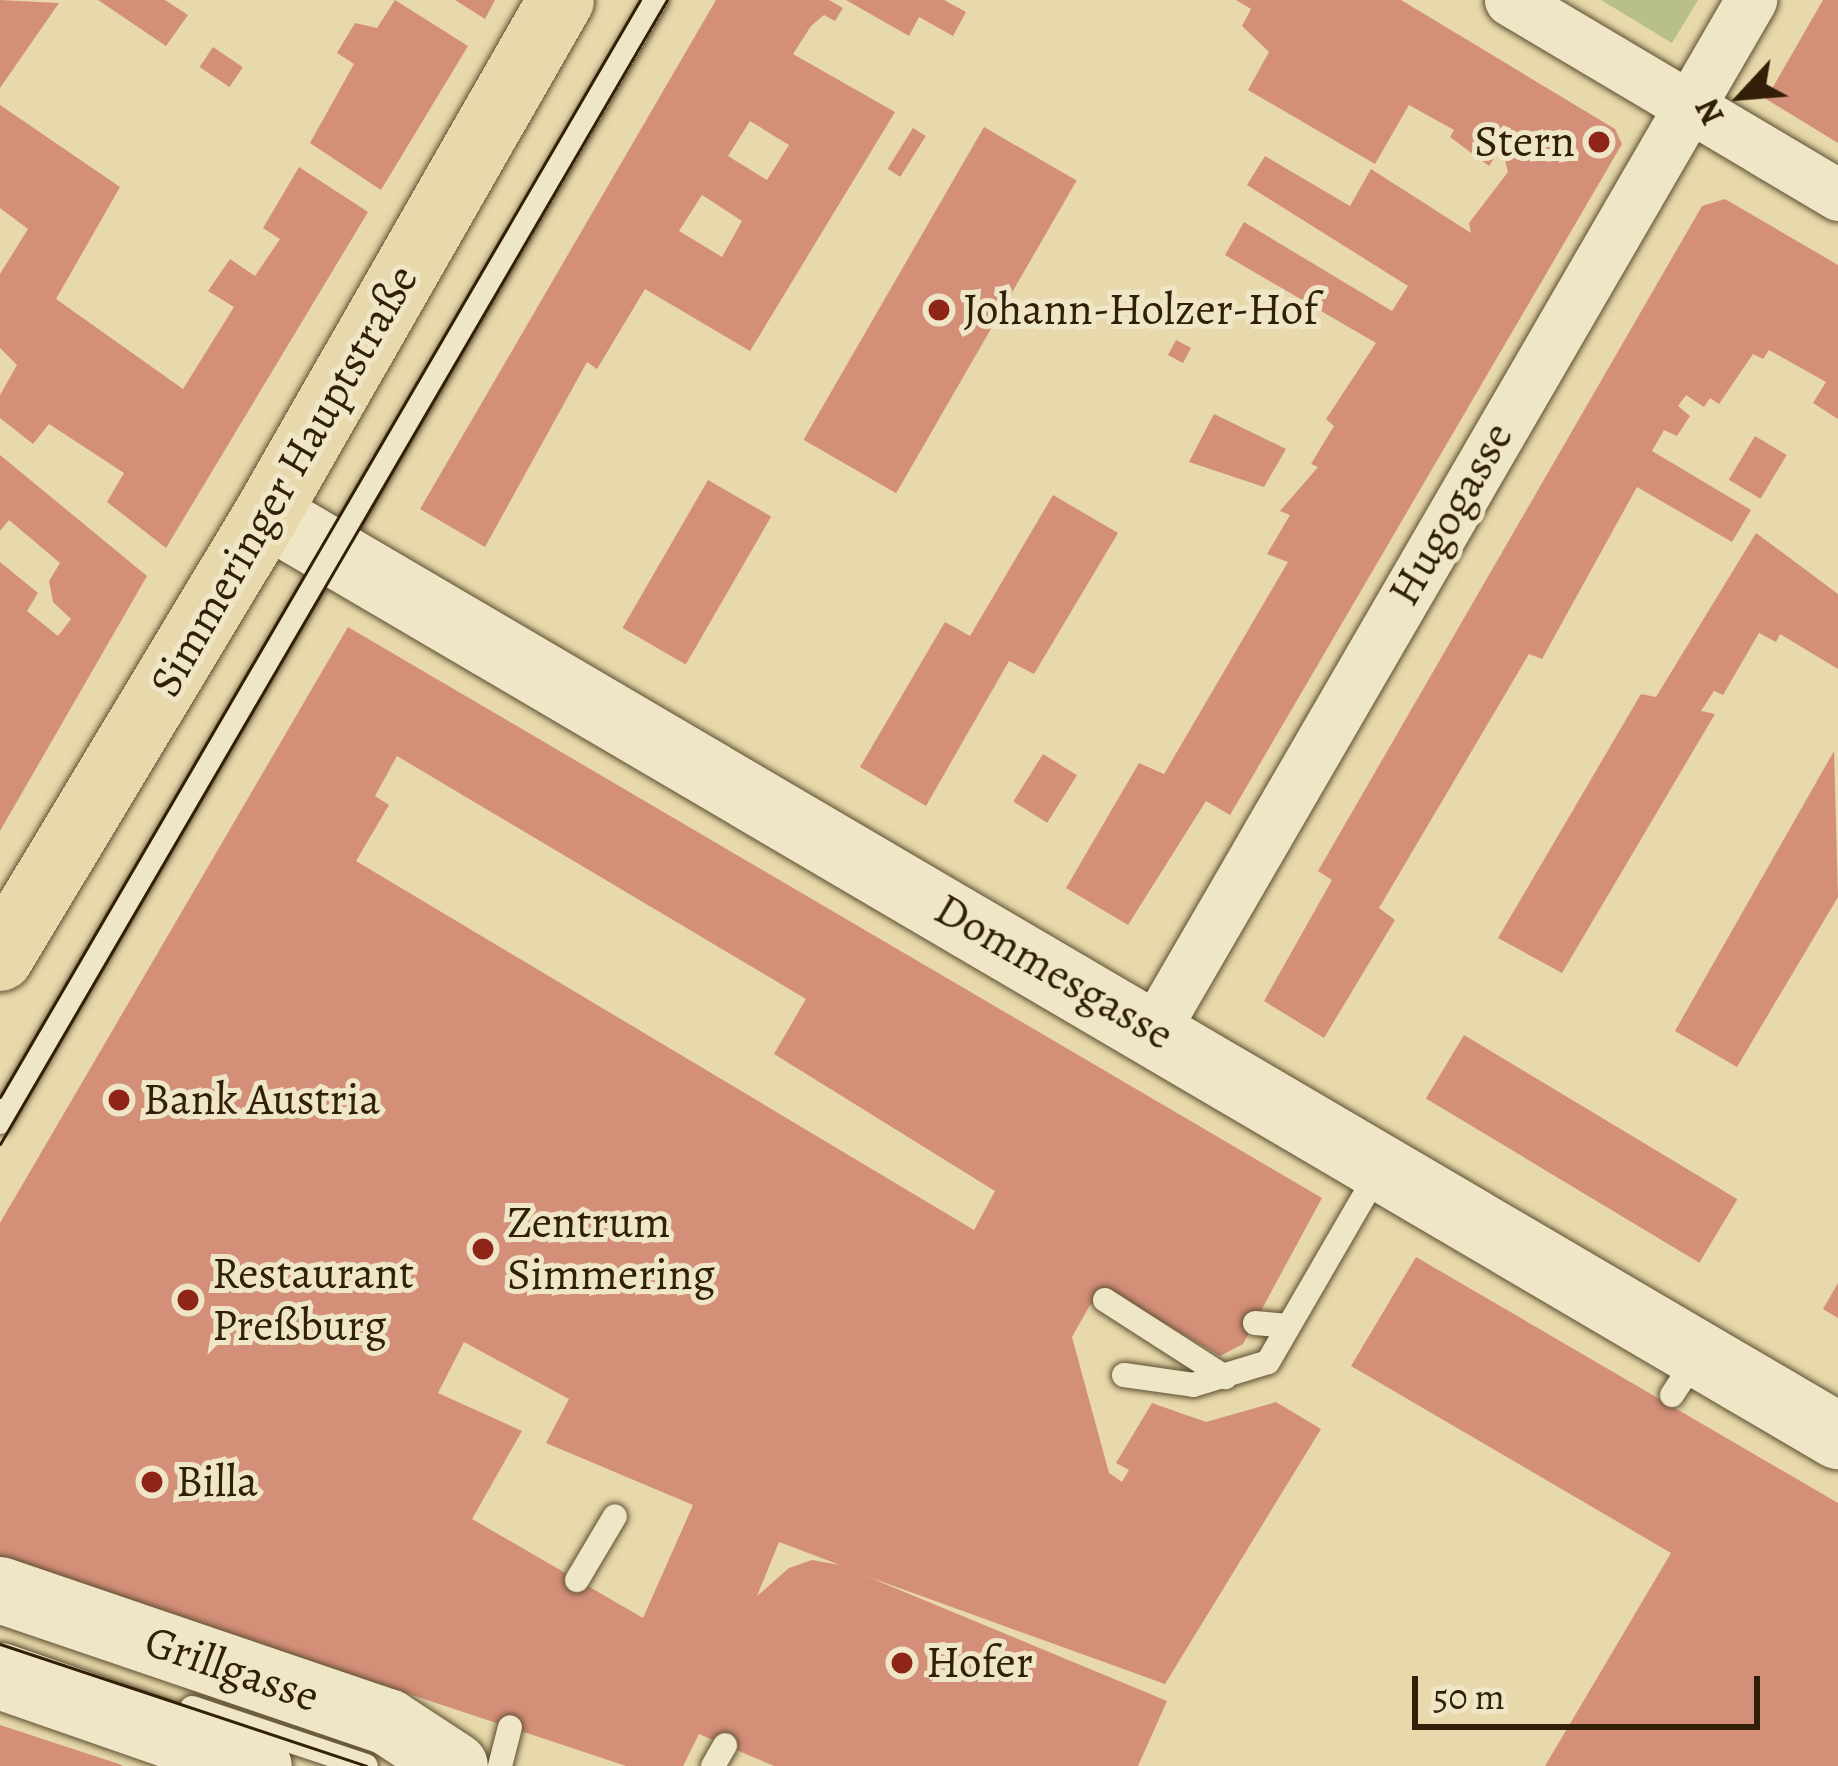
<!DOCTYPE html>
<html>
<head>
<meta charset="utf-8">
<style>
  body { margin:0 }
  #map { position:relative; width:1838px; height:1766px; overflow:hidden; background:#e7d9ab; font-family:Alegreya,serif }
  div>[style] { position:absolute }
  .green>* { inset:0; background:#b8bf87 }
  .building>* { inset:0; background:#d48f79; transform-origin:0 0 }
  .roads { filter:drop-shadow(0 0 3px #5e4e30) drop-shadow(0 0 3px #5e4e30) }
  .lane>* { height:24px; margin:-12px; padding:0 12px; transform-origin:12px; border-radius:12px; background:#efe6c8 }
  .street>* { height:51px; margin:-25.5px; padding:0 25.5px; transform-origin:25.5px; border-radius:25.5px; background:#efe6c8 }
  .secondary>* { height:66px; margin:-33px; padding:0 33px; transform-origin:33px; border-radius:33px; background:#efe6c8 }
  .primary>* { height:66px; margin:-33px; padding:0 33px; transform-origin:33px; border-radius:33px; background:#e7d9ab }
  .tram>* { height:3px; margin:-1.5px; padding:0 1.5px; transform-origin:1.5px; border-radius:1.5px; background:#312007 }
  .dots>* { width:33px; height:33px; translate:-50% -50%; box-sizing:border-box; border:6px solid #efe6c8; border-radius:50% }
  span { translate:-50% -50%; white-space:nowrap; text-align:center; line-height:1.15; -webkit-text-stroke:10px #efe6c8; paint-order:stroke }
  .poi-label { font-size:45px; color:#312007 }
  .right { translate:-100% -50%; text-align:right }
  .left { translate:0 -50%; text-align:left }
  .street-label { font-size:45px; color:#312007 }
  .north { position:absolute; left:1682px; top:36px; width:120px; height:120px; -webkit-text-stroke:9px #efe6c8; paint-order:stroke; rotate:244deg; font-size:33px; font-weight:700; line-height:48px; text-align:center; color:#312007 }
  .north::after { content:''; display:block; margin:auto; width:42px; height:54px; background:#312007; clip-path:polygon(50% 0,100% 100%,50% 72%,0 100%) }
  .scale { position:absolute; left:1412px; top:1676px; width:348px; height:54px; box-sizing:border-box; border:6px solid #312007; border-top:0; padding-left:15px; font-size:36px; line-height:42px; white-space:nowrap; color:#312007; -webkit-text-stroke:9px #efe6c8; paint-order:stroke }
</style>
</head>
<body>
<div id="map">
  <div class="green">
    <div style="clip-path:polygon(1601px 0,1698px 0,1672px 43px)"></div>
  </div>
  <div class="building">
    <div style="clip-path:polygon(0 0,59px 3px,0 88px)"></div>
    <div style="clip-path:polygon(98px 0,165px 0,188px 15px,166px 46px)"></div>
    <div style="clip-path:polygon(395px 0,468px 46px,381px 190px,310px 143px,354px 64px,337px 53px,355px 23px,377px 28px)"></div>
    <div style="clip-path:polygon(455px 0,495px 0,485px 19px)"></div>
    <div style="clip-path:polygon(evenodd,716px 0,829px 0,843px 8px,835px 21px,824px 15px,811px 26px,793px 54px,895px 112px,750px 351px,645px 289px,597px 369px,587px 362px,485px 547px,420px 509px,716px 0,750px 121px,789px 145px,767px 180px,728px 156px,750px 121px,716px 0,702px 195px,742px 221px,722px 257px,679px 231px,702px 195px)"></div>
    <div style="clip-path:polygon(846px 0,944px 0,966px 12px,953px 36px,919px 17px,909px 36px)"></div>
    <div style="clip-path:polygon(1236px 0,1401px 0,1615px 129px,1622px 144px,1230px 815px,1206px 801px,1128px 925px,1066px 888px,1139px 763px,1164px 774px,1288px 562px,1267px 554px,1290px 515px,1280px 511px,1318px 467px,1311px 464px,1334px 426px,1326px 419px,1376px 343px,1225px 255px,1244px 222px,1392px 311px,1408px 286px,1247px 185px,1265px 156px,1350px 206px,1371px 169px,1471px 233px,1469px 223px,1508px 172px,1505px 160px,1496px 155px,1489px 166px,1450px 137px,1454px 130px,1409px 105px,1375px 164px,1248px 90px,1269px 52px,1242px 26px,1251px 9px)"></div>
    <div style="clip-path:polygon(1823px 0,1838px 0,1838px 143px,1766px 99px)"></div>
    <div style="left:213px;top:47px;width:36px;height:24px;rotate:34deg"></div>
    <div style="clip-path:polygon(0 105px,120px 187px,56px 299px,183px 389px,234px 307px,208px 291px,230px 259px,255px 276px,280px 239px,263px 228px,299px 167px,368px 212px,166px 548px,107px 502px,124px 473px,49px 424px,33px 444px,0 418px,0 395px,17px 365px,0 348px,0 274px,28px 229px,0 208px)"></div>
    <div style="left:984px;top:127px;width:107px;height:361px;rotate:30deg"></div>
    <div style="left:913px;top:128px;width:15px;height:48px;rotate:32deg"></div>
    <div style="clip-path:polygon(1725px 199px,1838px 265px,1838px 419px,1813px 403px,1826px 382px,1769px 350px,1763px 359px,1753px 354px,1719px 404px,1710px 398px,1704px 407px,1686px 395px,1678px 406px,1690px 416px,1677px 436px,1664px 430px,1652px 451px,1751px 510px,1732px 542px,1637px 487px,1542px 659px,1529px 654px,1379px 908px,1395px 920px,1324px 1038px,1264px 1001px,1332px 880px,1318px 871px,1702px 206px)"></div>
    <div style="left:1176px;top:340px;width:17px;height:17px;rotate:28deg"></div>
    <div style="clip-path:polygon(1214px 414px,1286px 449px,1264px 487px,1189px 462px)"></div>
    <div style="left:1755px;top:436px;width:37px;height:51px;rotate:31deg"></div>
    <div style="clip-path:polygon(0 455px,147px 576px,0 831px,0 562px,38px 593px,27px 611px,58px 636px,71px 619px,53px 602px,49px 581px,60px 563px,9px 520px,0 531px)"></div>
    <div style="left:708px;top:480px;width:73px;height:171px;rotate:30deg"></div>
    <div style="clip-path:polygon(1053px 495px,1118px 533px,1034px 674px,1009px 661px,926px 806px,860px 767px,945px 622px,970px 636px)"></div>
    <div style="clip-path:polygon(1756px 533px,1838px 594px,1838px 669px,1780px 634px,1776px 642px,1759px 633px,1723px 695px,1714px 691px,1701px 711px,1715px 714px,1562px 973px,1498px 938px,1641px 694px,1656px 697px)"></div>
    <div style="clip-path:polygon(evenodd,348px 627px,1322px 1198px,1243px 1344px,1220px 1356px,1120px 1297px,1090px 1305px,1072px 1337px,1109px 1473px,1122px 1482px,1129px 1470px,1116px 1463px,1152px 1403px,1206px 1422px,1276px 1402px,1321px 1429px,1165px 1684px,866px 1576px,1167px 1701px,1138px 1766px,774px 1766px,699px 1734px,683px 1766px,626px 1766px,0 1558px,0 1223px,348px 627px,397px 756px,806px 999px,774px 1054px,995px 1191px,974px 1230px,356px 861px,389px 805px,375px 796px,397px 756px,348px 627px,464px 1342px,569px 1399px,546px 1443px,693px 1505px,643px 1618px,472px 1519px,522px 1431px,438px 1393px,464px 1342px,348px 627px,779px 1542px,840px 1565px,812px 1560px,789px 1568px,757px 1596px,779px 1542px)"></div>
    <div style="clip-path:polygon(1834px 751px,1838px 897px,1737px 1067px,1675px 1031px)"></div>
    <div style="left:1043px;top:754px;width:40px;height:56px;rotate:32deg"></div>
    <div style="left:1464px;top:1035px;width:319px;height:74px;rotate:31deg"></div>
    <div style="clip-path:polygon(1416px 1257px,1838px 1503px,1838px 1766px,1545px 1766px,1671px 1553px,1351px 1366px)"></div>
    <div style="clip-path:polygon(1838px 1283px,1838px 1318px,1823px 1309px)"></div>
    <div style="clip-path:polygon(0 1725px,122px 1765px,122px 1766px,0 1766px)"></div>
  </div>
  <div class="roads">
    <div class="lane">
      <div style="left:0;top:1122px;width:1300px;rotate:-59.69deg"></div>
      <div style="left:1105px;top:1300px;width:143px;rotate:32.7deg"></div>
      <div style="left:1255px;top:1323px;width:33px;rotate:5deg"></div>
      <div style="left:1124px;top:1375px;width:70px;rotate:8.2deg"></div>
      <div style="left:1193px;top:1385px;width:78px;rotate:-17deg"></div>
      <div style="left:1268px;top:1362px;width:220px;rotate:-59.9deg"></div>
      <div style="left:1672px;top:1395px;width:45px;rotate:-56.7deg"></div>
      <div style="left:577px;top:1580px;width:74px;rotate:-59.3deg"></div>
      <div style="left:192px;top:1708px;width:183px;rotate:18.4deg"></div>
      <div style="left:500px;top:1766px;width:40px;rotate:-75.6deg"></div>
      <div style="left:713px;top:1766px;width:24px;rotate:-60deg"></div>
    </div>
    <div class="street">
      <div style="left:1510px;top:0;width:382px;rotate:30.7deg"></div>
      <div style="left:1154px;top:1030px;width:1191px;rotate:-59.9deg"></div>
    </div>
    <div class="secondary">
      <div style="left:267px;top:514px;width:1822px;rotate:30.41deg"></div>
      <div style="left:0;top:1590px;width:410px;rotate:18.8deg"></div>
      <div style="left:388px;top:1722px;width:80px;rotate:33.3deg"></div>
      <div style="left:0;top:1676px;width:274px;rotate:19.2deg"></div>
    </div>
    <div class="primary">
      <div style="left:0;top:958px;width:518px;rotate:-58.98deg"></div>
      <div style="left:267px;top:514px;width:592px;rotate:-60.23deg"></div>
    </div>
  </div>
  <div class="tram">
    <div style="left:0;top:1097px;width:1270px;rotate:-59.74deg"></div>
    <div style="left:0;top:1144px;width:1324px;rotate:-59.76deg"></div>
    <div style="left:0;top:1644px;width:386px;rotate:18.4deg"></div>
  </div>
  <div class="dots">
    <div style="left:1599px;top:142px;background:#8f2418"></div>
    <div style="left:939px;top:310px;background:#8f2418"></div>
    <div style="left:119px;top:1100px;background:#8f2418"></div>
    <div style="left:483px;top:1249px;background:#8f2418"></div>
    <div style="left:188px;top:1300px;background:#8f2418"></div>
    <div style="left:152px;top:1482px;background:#8f2418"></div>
    <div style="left:902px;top:1663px;background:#8f2418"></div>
  </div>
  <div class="poi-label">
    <span class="right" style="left:1575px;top:142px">Stern</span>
    <span class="left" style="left:963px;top:310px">Johann-Holzer-Hof</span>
    <span class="left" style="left:143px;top:1100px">Bank Austria</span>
    <span class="left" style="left:507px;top:1249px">Zentrum<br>Simmering</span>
    <span class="left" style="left:212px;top:1300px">Restaurant<br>Preßburg</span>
    <span class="left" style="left:176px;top:1482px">Billa</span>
    <span class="left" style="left:926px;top:1663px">Hofer</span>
  </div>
  <div class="street-label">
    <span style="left:284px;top:481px;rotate:-60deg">Simmeringer Hauptstraße</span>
    <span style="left:1451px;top:514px;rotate:-60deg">Hugogasse</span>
    <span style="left:1054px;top:972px;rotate:30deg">Dommesgasse</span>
    <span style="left:232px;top:1669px;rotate:19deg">Grillgasse</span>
  </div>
  <div class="north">N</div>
  <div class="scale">50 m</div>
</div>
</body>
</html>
